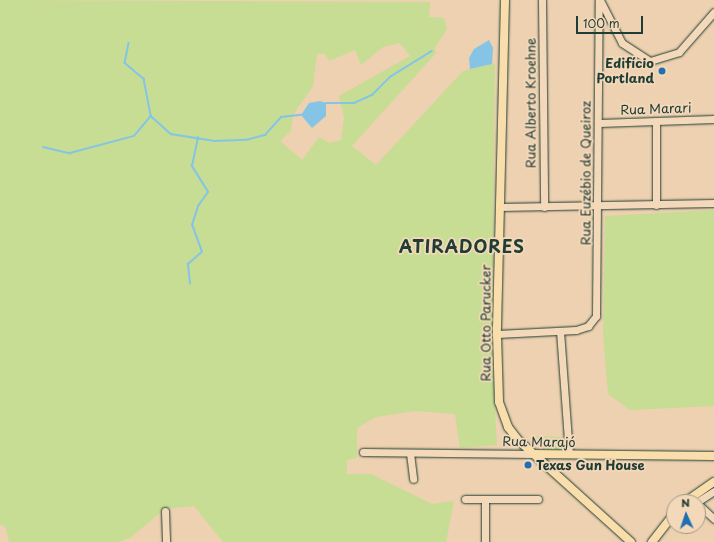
<!DOCTYPE html>
<html>
<head>
<meta charset="utf-8">
<style>
  body { margin:0 }
  #map { position:relative; width:714px; height:542px; overflow:hidden; background:#edd1b0; font-family:"Playpen Sans",sans-serif }
  div>[style] { position:absolute }
  .green>* { inset:0; background:#c6dd93 }
  .water>* { inset:0; background:#86c4e6 }
  .stream>* { height:1.5px; margin:-0.75px; padding:0 0.75px; transform-origin:0.75px; border-radius:0.75px; background:#86c4e6 }
  .roads { filter:drop-shadow(0 0 1px #1f3d34) drop-shadow(0 0 1px #1f3d34) }
  .minor>* { height:7px; margin:-3.5px; padding:0 3.5px; transform-origin:3.5px; border-radius:3.5px; background:#f4d8ba }
  .major>* { height:8px; margin:-4px; padding:0 4px; transform-origin:4px; border-radius:4px; background:#f9ddab }
  .dots>* { width:11px; height:11px; translate:-50% -50%; box-sizing:border-box; border:2px solid #f4d8ba; border-radius:50% }
  span { translate:-50% -50%; white-space:nowrap; text-align:center; line-height:1.15; -webkit-text-stroke:3.5px #f4d8ba; paint-order:stroke }
  .poi-label { font-size:13px; color:#1f3d34; font-weight:700 }
  .right { translate:-100% -50%; text-align:right }
  .left { translate:0 -50%; text-align:left }
  .street-label { font-size:13px; color:#1f3d34 }
  .district-label { font-size:17px; color:#1f3d34; font-weight:700; letter-spacing:1px }
  .north { position:absolute; left:666px; top:494px; width:40px; height:40px; box-sizing:border-box; background:#f4d8ba; border:1px solid #9f9a84; border-radius:50%; rotate:357deg; font-size:11px; font-weight:700; line-height:16px; text-align:center; color:#1f3d34 }
  .north::after { content:''; display:block; margin:auto; width:14px; height:18px; background:#1f6fb2; clip-path:polygon(50% 0,100% 100%,50% 72%,0 100%) }
  .scale { position:absolute; left:576px; top:16px; width:67px; height:18px; box-sizing:border-box; border:2px solid #1f3d34; border-top:0; padding-left:5px; font-size:12px; line-height:14px; white-space:nowrap; color:#1f3d34; -webkit-text-stroke:3px #f4d8ba; paint-order:stroke }
</style>
</head>
<body>
<div id="map">
  <div class="green">
    <div style="clip-path:polygon(evenodd,0 0,430px 2px,429px 17px,444px 18px,447px 29px,434px 49px,437px 52px,352px 146px,376px 165px,463px 71px,495px 63px,492px 358px,497px 445px,460px 448px,455px 414px,415px 411px,376px 417px,357px 428px,357px 458px,347px 460px,347px 474px,371px 474px,432px 504px,454px 501px,446px 542px,223px 542px,194px 506px,165px 509px,131px 537px,119px 542px,9px 542px,6px 528px,0 524px,0 0,400px 43px,410px 56px,339px 96px,344px 118px,341px 140px,330px 143px,319px 137px,302px 160px,280px 141px,291px 131px,293px 115px,313px 86px,317px 54px,325px 54px,329px 61px,355px 50px,361px 65px,383px 47px,400px 43px)"></div>
    <div style="clip-path:polygon(714px 210px,714px 406px,630px 410px,608px 394px,603px 333px,605px 216px)"></div>
    <div style="clip-path:polygon(535px 436px,563px 437px,564px 451px,550px 451px)"></div>
  </div>
  <div class="water">
    <div style="clip-path:polygon(489px 40px,493px 48px,492px 64px,470px 69px,469px 58px,474px 49px)"></div>
    <div style="clip-path:polygon(320px 101px,326px 103px,326px 116px,312px 128px,301px 115px,309px 103px)"></div>
  </div>
  <div class="stream">
    <div style="left:129px;top:43px;width:20px;rotate:101deg"></div>
    <div style="left:125px;top:63px;width:25px;rotate:40deg"></div>
    <div style="left:144px;top:79px;width:38px;rotate:79deg"></div>
    <div style="left:151px;top:116px;width:27px;rotate:42deg"></div>
    <div style="left:171px;top:134px;width:44px;rotate:9.2deg"></div>
    <div style="left:214px;top:141px;width:32px;rotate:-2deg"></div>
    <div style="left:246px;top:140px;width:20px;rotate:-15deg"></div>
    <div style="left:265px;top:135px;width:24px;rotate:-48deg"></div>
    <div style="left:281px;top:117px;width:20px;rotate:-6deg"></div>
    <div style="left:326px;top:103px;width:28px"></div>
    <div style="left:354px;top:103px;width:20px;rotate:-24deg"></div>
    <div style="left:372px;top:95px;width:25px;rotate:-45deg"></div>
    <div style="left:390px;top:77px;width:49px;rotate:-31.8deg"></div>
    <div style="left:43px;top:147px;width:28px;rotate:13deg"></div>
    <div style="left:70px;top:153px;width:66px;rotate:-14.9deg"></div>
    <div style="left:134px;top:136px;width:26px;rotate:-50deg"></div>
    <div style="left:190px;top:284px;width:20px;rotate:-96deg"></div>
    <div style="left:188px;top:264px;width:18px;rotate:-41deg"></div>
    <div style="left:202px;top:252px;width:29px;rotate:-110deg"></div>
    <div style="left:192px;top:225px;width:20px;rotate:-72deg"></div>
    <div style="left:198px;top:206px;width:17px;rotate:-54deg"></div>
    <div style="left:208px;top:192px;width:31px;rotate:-122deg"></div>
    <div style="left:192px;top:166px;width:29px;rotate:-78deg"></div>
  </div>
  <div class="roads">
    <div class="minor">
      <div style="left:542px;top:0;width:207px;rotate:89.4deg"></div>
      <div style="left:600px;top:0;width:48px;rotate:62.9deg"></div>
      <div style="left:622px;top:43px;width:33px;rotate:33deg"></div>
      <div style="left:650px;top:61px;width:30px;rotate:-17deg"></div>
      <div style="left:679px;top:52px;width:53px;rotate:-48.8deg"></div>
      <div style="left:656px;top:121px;width:84px;rotate:90deg"></div>
      <div style="left:599px;top:123px;width:115px;rotate:-2deg"></div>
      <div style="left:500px;top:207px;width:214px;rotate:-1.1deg"></div>
      <div style="left:560px;top:331px;width:123px;rotate:85.8deg"></div>
      <div style="left:497px;top:334px;width:79px;rotate:-2.9deg"></div>
      <div style="left:576px;top:330px;width:13px;rotate:-18deg"></div>
      <div style="left:588px;top:326px;width:13px;rotate:-51deg"></div>
      <div style="left:596px;top:316px;width:316px;rotate:-89.5deg"></div>
      <div style="left:363px;top:452px;width:171px;rotate:0.7deg"></div>
      <div style="left:410px;top:453px;width:26px;rotate:83deg"></div>
      <div style="left:465px;top:499px;width:73px"></div>
      <div style="left:485px;top:499px;width:43px;rotate:90deg"></div>
      <div style="left:697px;top:502px;width:20px;rotate:-33deg"></div>
      <div style="left:698px;top:504px;width:22px;rotate:43deg"></div>
      <div style="left:165px;top:511px;width:31px;rotate:88deg"></div>
    </div>
    <div class="major">
      <div style="left:505px;top:0;width:334px;rotate:91.4deg"></div>
      <div style="left:497px;top:334px;width:68px;rotate:88.3deg"></div>
      <div style="left:499px;top:402px;width:27px;rotate:70deg"></div>
      <div style="left:508px;top:427px;width:16px;rotate:52deg"></div>
      <div style="left:518px;top:440px;width:152px;rotate:42.1deg"></div>
      <div style="left:534px;top:454px;width:180px;rotate:0.6deg"></div>
      <div style="left:685px;top:502px;width:35px;rotate:-35deg"></div>
      <div style="left:652px;top:542px;width:36px;rotate:-52deg"></div>
    </div>
  </div>
  <div class="dots">
    <div style="left:662px;top:71px;background:#1f6fb2"></div>
    <div style="left:528px;top:465px;background:#1f6fb2"></div>
  </div>
  <div class="poi-label">
    <span class="right" style="left:654px;top:71px">Edifício<br>Portland</span>
    <span class="left" style="left:536px;top:465px">Texas Gun House</span>
  </div>
  <div class="street-label">
    <span style="left:531px;top:103px;rotate:-90deg">Rua Alberto Kroehne</span>
    <span style="left:656px;top:109px;rotate:-2deg">Rua Marari</span>
    <span style="left:586px;top:173px;rotate:-90deg">Rua Euzébio de Queiroz</span>
    <span style="left:486px;top:323px;rotate:-90deg">Rua Otto Parucker</span>
    <span style="left:539px;top:442px;rotate:1deg">Rua Marajó</span>
  </div>
  <div class="district-label">
    <span style="left:462px;top:247px">ATIRADORES</span>
  </div>
  <div class="north">N</div>
  <div class="scale">100 m</div>
</div>
</body>
</html>
